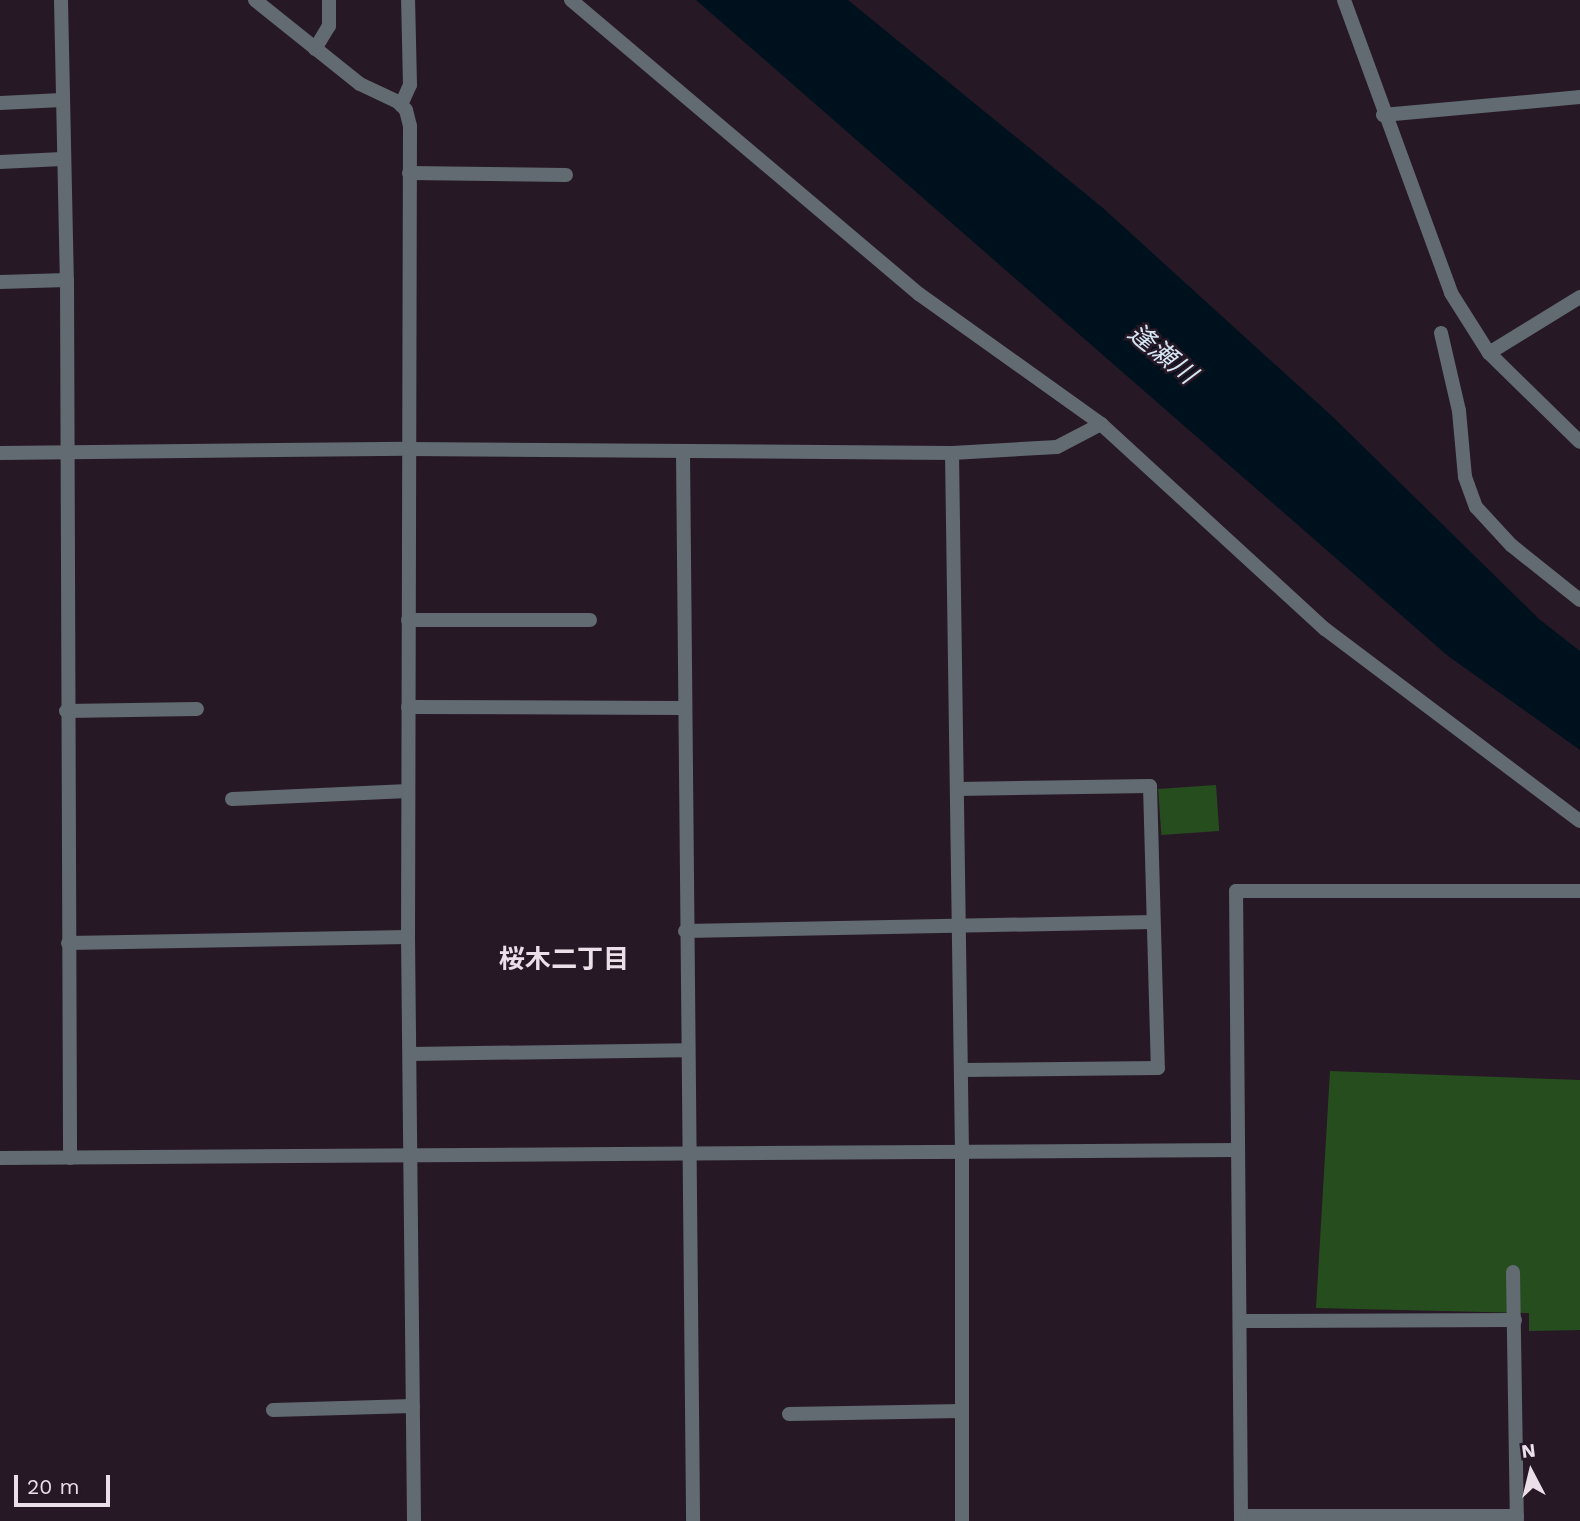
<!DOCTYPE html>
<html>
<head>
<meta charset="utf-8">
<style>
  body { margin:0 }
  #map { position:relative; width:1580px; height:1521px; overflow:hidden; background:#271826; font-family:"Work Sans","Noto Sans JP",sans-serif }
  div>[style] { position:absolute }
  .green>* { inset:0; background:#264d1e; transform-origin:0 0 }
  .water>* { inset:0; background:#00111e }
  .lane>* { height:14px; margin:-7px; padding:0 7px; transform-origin:7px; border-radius:7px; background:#616b71 }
  .street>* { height:14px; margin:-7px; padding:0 7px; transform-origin:7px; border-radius:7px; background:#616b71 }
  span { translate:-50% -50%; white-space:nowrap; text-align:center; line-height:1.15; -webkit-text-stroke:5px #271826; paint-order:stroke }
  .water-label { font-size:26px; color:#d4e7f4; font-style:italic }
  .neighbourhood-label { font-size:26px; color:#ebe0ea; font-weight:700 }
  .north { position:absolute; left:1496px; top:1437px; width:70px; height:70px; -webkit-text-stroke:5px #271826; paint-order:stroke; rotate:353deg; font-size:19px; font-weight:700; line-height:28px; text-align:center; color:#ebe0ea }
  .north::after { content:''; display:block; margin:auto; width:24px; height:32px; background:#ebe0ea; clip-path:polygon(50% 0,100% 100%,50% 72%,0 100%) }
  .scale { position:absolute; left:14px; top:1475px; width:96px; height:32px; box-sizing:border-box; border:4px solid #ebe0ea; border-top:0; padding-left:9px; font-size:21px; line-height:24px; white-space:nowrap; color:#ebe0ea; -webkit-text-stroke:5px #271826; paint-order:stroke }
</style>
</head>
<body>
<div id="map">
  <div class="green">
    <div style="left:1216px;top:785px;width:46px;height:58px;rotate:86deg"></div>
    <div style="clip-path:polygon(1330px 1071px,1580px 1080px,1580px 1330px,1529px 1331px,1529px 1313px,1316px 1308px)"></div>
  </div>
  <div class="water">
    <div style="clip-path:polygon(696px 0,848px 0,1103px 208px,1334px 418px,1539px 619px,1580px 651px,1580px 750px,1448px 656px)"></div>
  </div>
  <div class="lane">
    <div style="left:408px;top:707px;width:276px;rotate:0.2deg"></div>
  </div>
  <div class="street">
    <div style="left:61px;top:0;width:280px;rotate:88.8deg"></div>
    <div style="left:67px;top:280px;width:878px;rotate:89.8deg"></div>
    <div style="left:255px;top:0;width:134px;rotate:38.7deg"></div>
    <div style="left:360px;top:84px;width:42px;rotate:25.3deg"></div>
    <div style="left:398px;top:102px;width:11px;rotate:45deg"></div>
    <div style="left:406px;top:110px;width:16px;rotate:76deg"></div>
    <div style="left:410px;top:126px;width:811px;rotate:90.14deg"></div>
    <div style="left:408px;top:937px;width:584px;rotate:89.41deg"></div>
    <div style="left:571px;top:0;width:456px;rotate:40.2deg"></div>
    <div style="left:919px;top:294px;width:224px;rotate:35.5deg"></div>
    <div style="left:1101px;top:424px;width:304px;rotate:42.5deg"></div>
    <div style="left:1325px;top:629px;width:319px;rotate:37deg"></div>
    <div style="left:1344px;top:0;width:312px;rotate:69.9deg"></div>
    <div style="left:1451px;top:293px;width:71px;rotate:57.7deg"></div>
    <div style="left:1489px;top:353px;width:127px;rotate:44.4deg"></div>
    <div style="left:315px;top:49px;width:27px;rotate:-59deg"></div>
    <div style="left:329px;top:26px;width:26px;rotate:-90deg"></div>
    <div style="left:0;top:103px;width:62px;rotate:-2.8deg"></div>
    <div style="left:401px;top:105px;width:22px;rotate:-66deg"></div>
    <div style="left:410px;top:85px;width:85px;rotate:-91.3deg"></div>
    <div style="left:1383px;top:115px;width:198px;rotate:-5.2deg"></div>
    <div style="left:0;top:162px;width:62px;rotate:-2.8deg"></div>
    <div style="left:409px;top:173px;width:157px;rotate:0.7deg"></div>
    <div style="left:0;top:282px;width:67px;rotate:-1.7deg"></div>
    <div style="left:1441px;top:333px;width:80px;rotate:77deg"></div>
    <div style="left:1459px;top:411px;width:66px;rotate:84.8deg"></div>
    <div style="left:1465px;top:477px;width:32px;rotate:70deg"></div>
    <div style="left:1476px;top:507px;width:52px;rotate:47.4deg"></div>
    <div style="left:1511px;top:545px;width:88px;rotate:38.6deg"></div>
    <div style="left:1489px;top:353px;width:107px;rotate:-31.6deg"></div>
    <div style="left:683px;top:452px;width:1069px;rotate:89.46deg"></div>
    <div style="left:0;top:453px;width:408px;rotate:-0.6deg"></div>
    <div style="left:408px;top:449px;width:544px;rotate:0.42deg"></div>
    <div style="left:952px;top:453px;width:105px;rotate:-3.3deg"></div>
    <div style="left:1057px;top:447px;width:50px;rotate:-27.6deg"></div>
    <div style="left:952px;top:453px;width:698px;rotate:89.18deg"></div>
    <div style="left:962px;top:1151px;width:370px;rotate:90deg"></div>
    <div style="left:408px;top:620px;width:182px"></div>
    <div style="left:66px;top:711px;width:131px;rotate:-0.9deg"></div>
    <div style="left:957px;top:789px;width:193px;rotate:-0.9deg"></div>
    <div style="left:1150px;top:786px;width:282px;rotate:88.4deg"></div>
    <div style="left:1158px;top:1068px;width:197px;rotate:179.4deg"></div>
    <div style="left:232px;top:799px;width:176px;rotate:-2.6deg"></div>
    <div style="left:685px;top:931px;width:468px;rotate:-1.1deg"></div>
    <div style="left:68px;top:943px;width:340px;rotate:-1deg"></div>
    <div style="left:410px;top:1054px;width:275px;rotate:-0.8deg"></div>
    <div style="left:0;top:1158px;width:1237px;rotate:-0.37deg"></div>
    <div style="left:1513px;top:1272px;width:249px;rotate:89.1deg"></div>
    <div style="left:1241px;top:1321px;width:274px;rotate:-0.2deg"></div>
    <div style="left:273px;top:1410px;width:140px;rotate:-1.6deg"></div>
    <div style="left:789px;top:1414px;width:172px;rotate:-1deg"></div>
    <div style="left:1241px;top:1516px;width:276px"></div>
    <div style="left:1241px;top:1521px;width:630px;rotate:-90.45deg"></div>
    <div style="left:1236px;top:891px;width:344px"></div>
  </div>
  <div class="water-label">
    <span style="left:1162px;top:354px;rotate:39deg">逢瀬川</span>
  </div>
  <div class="neighbourhood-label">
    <span style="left:564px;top:960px">桜木二丁目</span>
  </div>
  <div class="north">N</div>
  <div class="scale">20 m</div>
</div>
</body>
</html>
